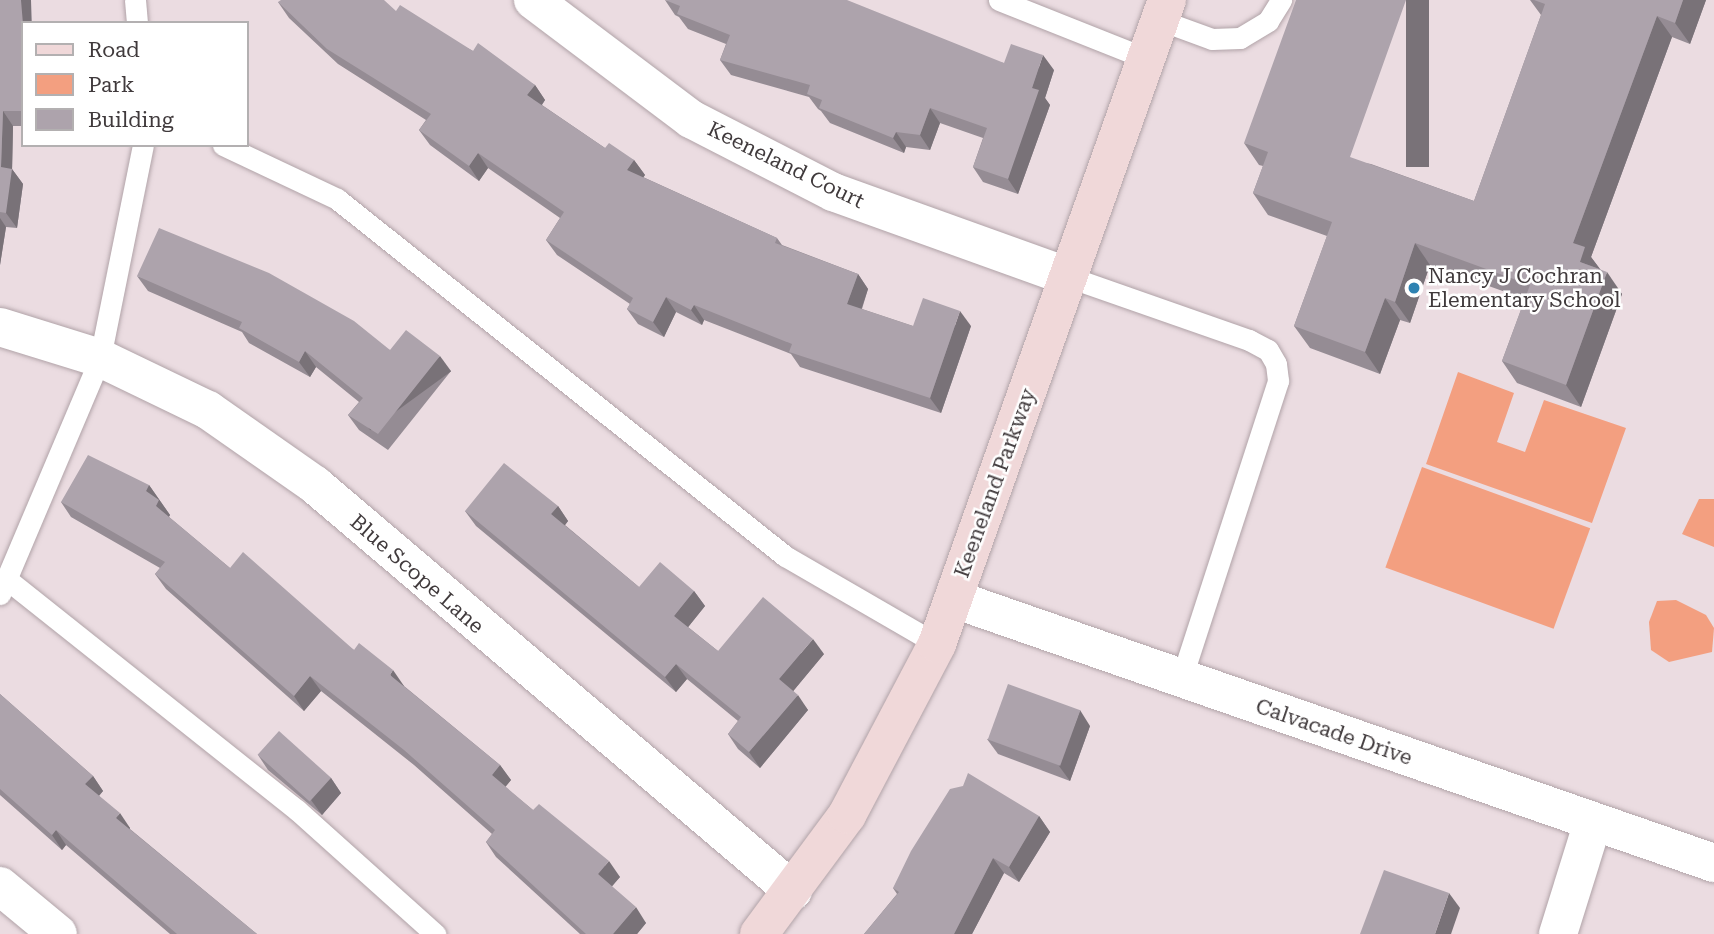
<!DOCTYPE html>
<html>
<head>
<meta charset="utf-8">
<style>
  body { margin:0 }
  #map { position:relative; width:1714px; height:934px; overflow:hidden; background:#ebdce1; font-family:"Roboto Serif",serif }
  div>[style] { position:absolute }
  .green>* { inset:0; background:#f39f80; transform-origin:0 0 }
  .roads { filter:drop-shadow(0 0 2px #b1a3a8) drop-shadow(0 0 2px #b1a3a8) }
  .lane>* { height:21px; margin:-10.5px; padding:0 10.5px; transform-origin:10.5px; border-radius:10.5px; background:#fff }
  .street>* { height:38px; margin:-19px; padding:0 19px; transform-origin:19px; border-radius:19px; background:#fff }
  .secondary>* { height:38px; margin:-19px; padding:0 19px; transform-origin:19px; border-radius:19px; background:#f0d8d9 }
  .wall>* { inset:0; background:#958c94 }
  .shaded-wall>* { inset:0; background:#797278; transform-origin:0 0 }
  .building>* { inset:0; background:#ada3ac; transform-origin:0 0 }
  .dots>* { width:19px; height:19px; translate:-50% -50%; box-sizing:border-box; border:4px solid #fff; border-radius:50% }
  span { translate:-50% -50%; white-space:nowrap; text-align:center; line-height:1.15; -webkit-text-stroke:5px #fff; paint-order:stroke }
  .street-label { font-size:21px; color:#403a3c }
  .poi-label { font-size:21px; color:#403a3c }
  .left { translate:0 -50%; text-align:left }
  .legend { position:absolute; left:21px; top:21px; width:228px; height:126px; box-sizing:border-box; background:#fff; border:2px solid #b3b0b1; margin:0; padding:9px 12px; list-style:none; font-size:21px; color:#403a3c }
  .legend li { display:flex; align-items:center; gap:14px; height:35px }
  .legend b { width:35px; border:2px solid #b3b0b1 }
</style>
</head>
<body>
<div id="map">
  <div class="green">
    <div style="clip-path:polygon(1458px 372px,1514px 393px,1497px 442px,1525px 452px,1544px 400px,1626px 428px,1592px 523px,1426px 464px)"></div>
    <div style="left:1422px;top:467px;width:179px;height:107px;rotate:20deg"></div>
    <div style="clip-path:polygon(1699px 499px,1714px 499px,1714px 547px,1682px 534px)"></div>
    <div style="clip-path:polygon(1676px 600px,1706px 615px,1714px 628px,1712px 652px,1669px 662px,1651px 650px,1649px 622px,1657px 601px)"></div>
  </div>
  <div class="roads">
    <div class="lane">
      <div style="left:135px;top:0;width:23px;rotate:85deg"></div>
      <div style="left:999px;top:0;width:159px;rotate:21.7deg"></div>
      <div style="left:1160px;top:20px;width:55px;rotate:20.1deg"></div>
      <div style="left:1212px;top:39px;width:28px;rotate:-2deg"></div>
      <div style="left:1240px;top:38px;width:33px;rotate:-31deg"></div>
      <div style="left:1268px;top:21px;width:25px;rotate:-58deg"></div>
      <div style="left:223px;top:145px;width:126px;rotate:25.3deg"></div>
      <div style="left:337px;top:199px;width:573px;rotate:38.55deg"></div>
      <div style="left:785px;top:556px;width:176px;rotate:30.1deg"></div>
      <div style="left:1069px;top:277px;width:191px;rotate:19.3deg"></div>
      <div style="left:1249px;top:340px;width:21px;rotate:28deg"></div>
      <div style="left:1268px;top:350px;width:16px;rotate:60deg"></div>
      <div style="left:1276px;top:364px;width:17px;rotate:83deg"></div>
      <div style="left:1278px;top:381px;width:313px;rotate:108deg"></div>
      <div style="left:9px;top:581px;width:368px;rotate:38.5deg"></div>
      <div style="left:297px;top:810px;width:186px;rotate:41.9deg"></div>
      <div style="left:0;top:594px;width:256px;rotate:-67deg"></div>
      <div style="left:100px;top:358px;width:217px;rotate:-78.6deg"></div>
    </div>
    <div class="street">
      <div style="left:533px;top:0;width:198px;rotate:37deg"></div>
      <div style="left:691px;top:119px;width:160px;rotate:27.2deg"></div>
      <div style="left:833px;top:192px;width:251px;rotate:19.8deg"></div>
      <div style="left:0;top:327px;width:105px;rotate:17.2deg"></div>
      <div style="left:100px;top:358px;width:120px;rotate:25.7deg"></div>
      <div style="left:208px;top:410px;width:131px;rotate:35deg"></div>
      <div style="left:315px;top:485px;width:627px;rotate:40.34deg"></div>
      <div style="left:954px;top:599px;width:805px;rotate:19.16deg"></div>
      <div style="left:0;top:886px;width:75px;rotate:39.6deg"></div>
      <div style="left:1558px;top:934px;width:114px;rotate:-72.7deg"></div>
    </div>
    <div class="secondary">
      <div style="left:759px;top:934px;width:148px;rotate:-53.5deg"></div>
      <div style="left:847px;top:815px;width:193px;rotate:-62.2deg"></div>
      <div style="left:937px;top:644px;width:684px;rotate:-70.35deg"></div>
    </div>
  </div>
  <div class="wall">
    <div style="clip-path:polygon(0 0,31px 0,32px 23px,23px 23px,23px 126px,13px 126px,12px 169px,23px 184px,17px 228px,6px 227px,0 265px)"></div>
    <div style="clip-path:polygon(665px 0,1004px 63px,1054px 70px,1045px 98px,1050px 105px,1018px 194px,983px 182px,973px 167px,983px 138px,940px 123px,930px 150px,906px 147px,904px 153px,830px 123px,821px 111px,818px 109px,809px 97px,731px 75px,720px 60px,726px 44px,688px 29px,679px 17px,675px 15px)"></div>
    <div style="clip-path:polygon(1530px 0,1706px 0,1690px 44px,1672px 37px,1591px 257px,1600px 269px,1622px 294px,1581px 407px,1517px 383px,1502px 361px,1525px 299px,1430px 265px,1410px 323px,1400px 320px,1380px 374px,1310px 348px,1294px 326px,1327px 236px,1268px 215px,1253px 193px,1263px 166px,1259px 165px,1244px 143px,1371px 164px,1474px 201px,1541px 15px)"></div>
    <div style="clip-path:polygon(278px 2px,396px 11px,473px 51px,535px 85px,545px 100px,542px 105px,605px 148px,634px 160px,645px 175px,643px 177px,777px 238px,782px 245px,858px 274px,868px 289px,862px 309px,913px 326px,971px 326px,941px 413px,800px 367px,791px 354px,704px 320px,702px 325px,676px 312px,664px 337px,638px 324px,627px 309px,630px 304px,557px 255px,546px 240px,560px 218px,488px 168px,479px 181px,430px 145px,419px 130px,426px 120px,338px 64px,289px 18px)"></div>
    <div style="clip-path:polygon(137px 276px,390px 350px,451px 371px,388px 450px,359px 430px,348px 415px,359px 402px,316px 367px,310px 377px,249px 343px,242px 332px,148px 291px)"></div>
    <div style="clip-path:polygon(149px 485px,170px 515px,169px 517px,230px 568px,354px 650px,404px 686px,500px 765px,511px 780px,505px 787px,533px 810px,620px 877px,611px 886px,646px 923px,637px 934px,580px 934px,496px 857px,486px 842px,492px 834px,414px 765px,321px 691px,304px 711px,166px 589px,155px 574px,160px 568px,71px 517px,61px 502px)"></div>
    <div style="clip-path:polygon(558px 506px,568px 521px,565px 525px,639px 587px,694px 591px,705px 606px,688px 627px,718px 651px,824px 654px,793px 691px,808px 710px,760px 768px,738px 749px,728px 734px,738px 721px,687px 679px,676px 692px,476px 526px,465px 511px)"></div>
    <div style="clip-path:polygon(0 694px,93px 776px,103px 791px,99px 796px,130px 828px,130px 829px,257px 934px,170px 934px,66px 845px,62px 850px,0 795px)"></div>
    <div style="clip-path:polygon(1090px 726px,1070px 781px,998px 754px,987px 739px)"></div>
    <div style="clip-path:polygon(258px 755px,331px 778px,341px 793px,322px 815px,268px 770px)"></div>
    <div style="clip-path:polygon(1039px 816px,1050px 832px,1019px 882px,1004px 873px,972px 934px,864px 934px,897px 894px,893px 888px)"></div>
  </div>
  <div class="shaded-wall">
    <div style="left:21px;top:0;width:10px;height:23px"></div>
    <div style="left:1406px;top:0;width:23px;height:167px"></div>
    <div style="clip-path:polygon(1683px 0,1706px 0,1690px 44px,1675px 23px)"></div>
    <div style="clip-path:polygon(1657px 16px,1672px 37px,1591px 257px,1600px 269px,1580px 262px,1573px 243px)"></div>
    <div style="clip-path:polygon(1043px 55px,1054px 70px,1045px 98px,1050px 105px,1018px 194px,1008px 179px,1032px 88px)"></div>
    <div style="clip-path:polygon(535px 85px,545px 100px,538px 110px,527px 95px)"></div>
    <div style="clip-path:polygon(930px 108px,940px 123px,930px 150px,920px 135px)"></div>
    <div style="clip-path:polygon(3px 111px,13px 126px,12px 174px,12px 169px,23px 184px,17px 228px,6px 213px,1px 167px)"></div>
    <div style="clip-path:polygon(896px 132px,906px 147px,904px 153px,893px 138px)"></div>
    <div style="clip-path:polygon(478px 153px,488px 168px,479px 181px,469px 166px)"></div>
    <div style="clip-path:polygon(634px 160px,645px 175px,638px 185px,627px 170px)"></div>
    <div style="clip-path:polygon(0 218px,6px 227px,0 265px)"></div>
    <div style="clip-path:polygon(1415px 243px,1430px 265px,1410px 323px,1395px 302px)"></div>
    <div style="clip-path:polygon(1607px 272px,1622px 294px,1581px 407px,1566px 385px)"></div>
    <div style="clip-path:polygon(858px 274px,868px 289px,858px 319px,847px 304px)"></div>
    <div style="clip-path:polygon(666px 297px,676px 312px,664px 337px,653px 322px)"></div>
    <div style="clip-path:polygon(1385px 298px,1400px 320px,1380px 374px,1365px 352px)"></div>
    <div style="clip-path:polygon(694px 305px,704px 320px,702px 325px,691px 310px)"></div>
    <div style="clip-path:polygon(960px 311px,971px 326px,941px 413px,930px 398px)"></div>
    <div style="clip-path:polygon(305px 351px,316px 367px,310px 377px,299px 362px)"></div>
    <div style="left:440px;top:356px;width:19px;height:100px;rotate:54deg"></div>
    <div style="clip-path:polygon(149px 485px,170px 515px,166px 521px,146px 491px)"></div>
    <div style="clip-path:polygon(558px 506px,568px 521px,562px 529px,551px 514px)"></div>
    <div style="clip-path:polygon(694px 591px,705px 606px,685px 631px,674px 616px)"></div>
    <div style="clip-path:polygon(813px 639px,824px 654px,790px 695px,779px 679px)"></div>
    <div style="clip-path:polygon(676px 664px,687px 679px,676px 692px,665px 677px)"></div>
    <div style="clip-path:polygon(393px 670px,404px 686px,401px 690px,390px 675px)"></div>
    <div style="clip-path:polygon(310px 676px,321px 691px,304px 711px,294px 696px)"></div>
    <div style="clip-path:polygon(798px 695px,808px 710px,760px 768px,749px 752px)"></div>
    <div style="clip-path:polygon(1080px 710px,1090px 726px,1070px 781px,1059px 766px)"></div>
    <div style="clip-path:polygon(500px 765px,511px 780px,502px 791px,492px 775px)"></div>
    <div style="clip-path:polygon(93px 776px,103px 791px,96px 799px,85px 784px)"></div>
    <div style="clip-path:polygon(331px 778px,341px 793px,322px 815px,311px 800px)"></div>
    <div style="clip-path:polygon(120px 813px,130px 828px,126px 833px,116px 818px)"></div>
    <div style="clip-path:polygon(1039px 816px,1050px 832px,1019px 882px,1009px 867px)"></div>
    <div style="clip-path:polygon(56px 830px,66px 845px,62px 850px,52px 835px)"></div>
    <div style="clip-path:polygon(993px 858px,1004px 873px,972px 934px,954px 934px)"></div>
    <div style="clip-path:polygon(609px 861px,620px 877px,609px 890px,598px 874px)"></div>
    <div style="clip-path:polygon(1449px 893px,1460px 908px,1451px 934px,1435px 934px)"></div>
    <div style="clip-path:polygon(636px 907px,646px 923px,637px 934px,613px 934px)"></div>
  </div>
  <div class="building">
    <div style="clip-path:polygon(0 0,21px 0,23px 24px,23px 111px,3px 111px,1px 167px,12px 169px,6px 213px,0 212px)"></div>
    <div style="clip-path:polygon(281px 0,384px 0,396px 11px,400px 5px,473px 51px,478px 43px,535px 85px,527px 95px,605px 148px,609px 143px,634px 160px,627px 170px,777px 238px,775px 243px,858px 274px,847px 304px,913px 326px,923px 298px,960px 311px,930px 398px,789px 352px,792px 344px,694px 305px,691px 310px,666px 297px,653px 322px,627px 309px,633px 298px,546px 240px,564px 212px,478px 153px,469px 166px,419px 130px,431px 114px,327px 49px,278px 2px)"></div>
    <div style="clip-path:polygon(665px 0,847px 0,1004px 63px,1011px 44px,1043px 55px,1032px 88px,1039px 90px,1008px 179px,973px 167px,987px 128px,930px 108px,920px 135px,896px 132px,893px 138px,819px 108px,822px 100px,807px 94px,810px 85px,720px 60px,730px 35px,677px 14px,680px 6px)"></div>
    <div style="clip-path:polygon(1296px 0,1406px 0,1350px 157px,1474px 201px,1545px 4px,1534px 0,1683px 0,1675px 23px,1657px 16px,1573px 243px,1585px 247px,1580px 262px,1607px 272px,1566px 385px,1502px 361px,1530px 285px,1415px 243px,1395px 302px,1385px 298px,1365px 352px,1294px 326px,1332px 222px,1253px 193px,1268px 152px,1244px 143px)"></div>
    <div style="clip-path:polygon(159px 228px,269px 273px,354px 321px,390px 350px,406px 330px,440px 356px,378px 434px,348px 415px,363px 398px,305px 351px,299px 362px,239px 328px,242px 322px,137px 276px)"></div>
    <div style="clip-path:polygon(88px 455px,149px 485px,146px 491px,159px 500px,156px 506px,230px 568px,243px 552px,354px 650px,359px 643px,393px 670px,390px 675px,500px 765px,492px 775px,533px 810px,539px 804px,609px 861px,598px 874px,636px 907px,613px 934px,586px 934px,486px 842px,495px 830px,404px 750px,310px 676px,294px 696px,155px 574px,165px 562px,61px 502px)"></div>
    <div style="clip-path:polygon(504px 463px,558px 506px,551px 514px,639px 587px,660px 562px,694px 591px,674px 616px,718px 651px,763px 597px,813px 639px,779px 679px,798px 695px,749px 752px,728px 734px,741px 717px,676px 664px,665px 677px,465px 511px)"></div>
    <div style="left:1008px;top:684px;width:77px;height:59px;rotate:20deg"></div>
    <div style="clip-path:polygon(0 694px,93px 776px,85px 784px,120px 813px,116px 818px,257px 934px,177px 934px,56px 830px,52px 835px,0 789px)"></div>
    <div style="left:279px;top:731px;width:70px;height:32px;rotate:42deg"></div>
    <div style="clip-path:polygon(968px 773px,1039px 816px,1009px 867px,993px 858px,954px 934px,864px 934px,899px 892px,893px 888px,911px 851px,950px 789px,963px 786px)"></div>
    <div style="clip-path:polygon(1384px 870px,1449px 893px,1435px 934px,1360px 934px)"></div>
  </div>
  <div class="dots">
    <div style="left:1414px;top:288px;background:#2e82b2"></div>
  </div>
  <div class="street-label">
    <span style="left:786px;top:165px;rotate:26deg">Keeneland Court</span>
    <span style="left:995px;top:483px;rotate:-70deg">Keeneland Parkway</span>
    <span style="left:417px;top:574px;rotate:41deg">Blue Scope Lane</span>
    <span style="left:1334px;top:732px;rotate:19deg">Calvacade Drive</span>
  </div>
  <div class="poi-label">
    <span class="left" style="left:1428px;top:288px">Nancy J Cochran<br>Elementary School</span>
  </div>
  <ul class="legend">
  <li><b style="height:9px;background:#f0d8d9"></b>Road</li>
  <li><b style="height:19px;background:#f39f80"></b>Park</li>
  <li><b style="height:19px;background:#ada3ac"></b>Building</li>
  </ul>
</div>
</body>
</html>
